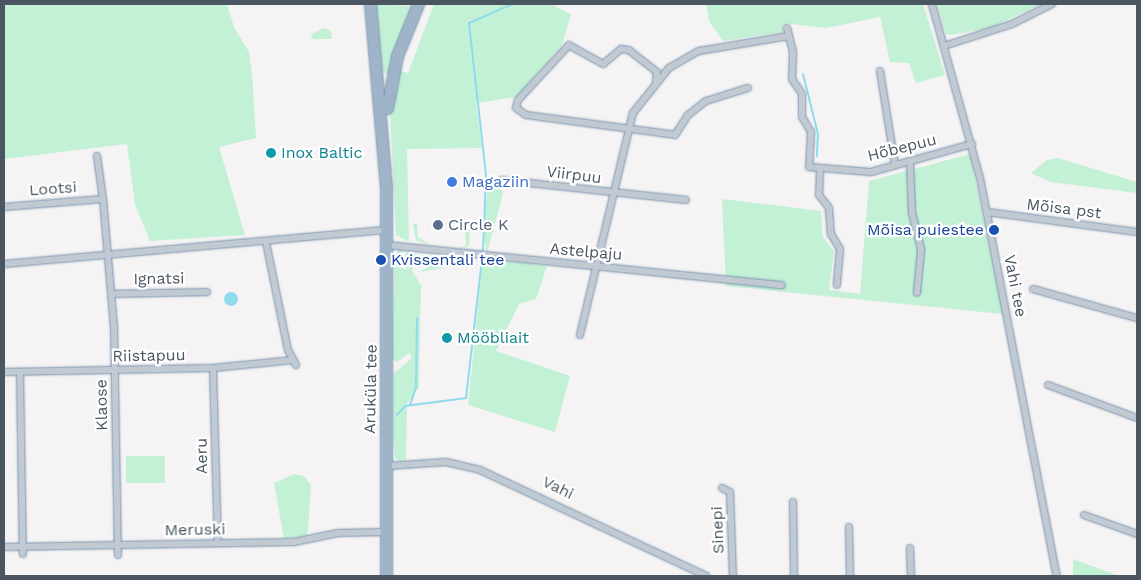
<!DOCTYPE html>
<html>
<head>
<meta charset="utf-8">
<style>
  body { margin:0 }
  #map { position:relative; width:1141px; height:580px; overflow:hidden; background:#f5f3f3; font-family:"Work Sans",sans-serif }
  div>[style] { position:absolute }
  .green>* { inset:0; background:#c3f1d5; transform-origin:0 0 }
  .water>* { inset:0; background:#90daee }
  .round { border-radius:50% }
  .stream>* { height:2px; margin:-1px; padding:0 1px; transform-origin:1px; border-radius:1px; background:#90daee }
  .roads { filter:drop-shadow(0 0 1px #7690ad) drop-shadow(0 0 1px #7690ad) }
  .minor>* { height:6px; margin:-3px; padding:0 3px; transform-origin:3px; border-radius:3px; background:#c1cad2 }
  .trunk>* { height:11px; margin:-5.5px; padding:0 5.5px; transform-origin:5.5px; border-radius:5.5px; background:#9fb4c9 }
  .dots>* { width:14px; height:14px; translate:-50% -50%; box-sizing:border-box; border:2px solid #fff; border-radius:50% }
  span { translate:-50% -50%; white-space:nowrap; text-align:center; line-height:1.15; -webkit-text-stroke:4.5px #fff; paint-order:stroke }
  .street-label { font-size:16px; color:#4a5661 }
  .culture-label { font-size:16px; color:#0d838f }
  .left { translate:0 -50%; text-align:left }
  .shop-label { font-size:16px; color:#366cbe }
  .service-label { font-size:16px; color:#4e5e75 }
  .transit-label { font-size:16px; color:#164399 }
  .right { translate:-100% -50%; text-align:right }
  .frame { position:absolute; inset:0; border:5px solid #4a5661; pointer-events:none }
</style>
</head>
<body>
<div id="map">
  <div class="green">
    <div style="clip-path:polygon(4px 4px,227px 4px,234px 27px,249px 52px,252px 73px,256px 138px,219px 147px,245px 235px,150px 241px,135px 205px,127px 144px,4px 159px)"></div>
    <div style="clip-path:polygon(374px 4px,412px 6px,388px 75px,383px 72px)"></div>
    <div style="clip-path:polygon(434px 4px,551px 4px,571px 14px,562px 45px,517px 97px,476px 103px,482px 148px,407px 149px,409px 242px,396px 235px,390px 110px,396px 70px,408px 73px)"></div>
    <div style="clip-path:polygon(706px 4px,923px 4px,945px 75px,916px 83px,909px 63px,890px 62px,880px 17px,826px 28px,783px 23px,783px 32px,723px 41px,709px 21px)"></div>
    <div style="clip-path:polygon(937px 4px,1042px 4px,989px 28px,951px 35px,946px 34px)"></div>
    <div style="clip-path:polygon(323px 28px,331px 31px,332px 39px,311px 39px,312px 34px)"></div>
    <div style="clip-path:polygon(970px 154px,1003px 314px,726px 286px,722px 199px,821px 211px,823px 237px,834px 251px,829px 290px,860px 294px,869px 181px)"></div>
    <div style="clip-path:polygon(1058px 158px,1137px 182px,1137px 193px,1050px 182px,1031px 173px,1047px 160px)"></div>
    <div style="clip-path:polygon(489px 176px,498px 180px,503px 194px,487px 253px,483px 232px)"></div>
    <div style="clip-path:polygon(464px 217px,470px 229px,469px 246px,457px 249px,466px 245px)"></div>
    <div style="clip-path:polygon(413px 224px,417px 224px,418px 237px,430px 245px,416px 240px)"></div>
    <div style="clip-path:polygon(398px 250px,429px 257px,416px 263px,412px 270px,421px 286px,419px 387px,407px 404px,406px 460px,400px 461px,395px 458px,393px 441px,393px 374px,412px 358px,409px 353px,397px 362px,392px 359px,394px 258px)"></div>
    <div style="clip-path:polygon(438px 255px,464px 258px,468px 264px,419px 272px,434px 264px)"></div>
    <div style="clip-path:polygon(492px 259px,547px 266px,536px 299px,519px 304px,496px 351px,570px 376px,555px 432px,468px 405px,482px 268px)"></div>
    <div style="left:126px;top:456px;width:39px;height:27px"></div>
    <div style="clip-path:polygon(294px 474px,304px 476px,311px 485px,308px 531px,306px 536px,284px 539px,274px 483px)"></div>
    <div style="clip-path:polygon(1073px 559px,1119px 576px,1073px 576px)"></div>
  </div>
  <div class="water">
    <div class="round" style="left:224px;top:292px;width:14px;height:14px"></div>
  </div>
  <div class="stream">
    <div style="left:803px;top:74px;width:62px;rotate:76deg"></div>
    <div style="left:818px;top:134px;width:22px;rotate:93deg"></div>
    <div style="left:483px;top:250px;width:75px;rotate:-87.7deg"></div>
    <div style="left:486px;top:175px;width:153px;rotate:-96.4deg"></div>
    <div style="left:469px;top:23px;width:48px;rotate:-23.4deg"></div>
    <div style="left:410px;top:405px;width:18px;rotate:-71deg"></div>
    <div style="left:416px;top:388px;width:70px;rotate:-89.2deg"></div>
    <div style="left:397px;top:415px;width:12px;rotate:-48deg"></div>
    <div style="left:405px;top:406px;width:62px;rotate:-7.5deg"></div>
    <div style="left:466px;top:398px;width:139px;rotate:-83.4deg"></div>
    <div style="left:196px;top:576px;width:43px"></div>
  </div>
  <div class="roads">
    <div class="minor">
      <div style="left:932px;top:4px;width:180px;rotate:74.6deg"></div>
      <div style="left:980px;top:178px;width:405px;rotate:79.1deg"></div>
      <div style="left:787px;top:28px;width:25px;rotate:76deg"></div>
      <div style="left:793px;top:52px;width:27px;rotate:92deg"></div>
      <div style="left:792px;top:79px;width:18px;rotate:56deg"></div>
      <div style="left:802px;top:94px;width:23px;rotate:90deg"></div>
      <div style="left:802px;top:117px;width:17px;rotate:59deg"></div>
      <div style="left:811px;top:132px;width:35px;rotate:93deg"></div>
      <div style="left:809px;top:167px;width:62px;rotate:4.6deg"></div>
      <div style="left:871px;top:172px;width:105px;rotate:-15.5deg"></div>
      <div style="left:944px;top:46px;width:71px;rotate:-17.9deg"></div>
      <div style="left:1012px;top:24px;width:45px;rotate:-26.6deg"></div>
      <div style="left:880px;top:71px;width:95px;rotate:80.9deg"></div>
      <div style="left:656px;top:83px;width:11px;rotate:-85deg"></div>
      <div style="left:657px;top:72px;width:36px;rotate:-142deg"></div>
      <div style="left:629px;top:50px;width:8px;rotate:-173deg"></div>
      <div style="left:621px;top:49px;width:23px;rotate:140deg"></div>
      <div style="left:603px;top:64px;width:39px;rotate:-151deg"></div>
      <div style="left:569px;top:45px;width:75px;rotate:132.8deg"></div>
      <div style="left:518px;top:100px;width:8px;rotate:104deg"></div>
      <div style="left:516px;top:108px;width:12px;rotate:35deg"></div>
      <div style="left:526px;top:115px;width:150px;rotate:7.6deg"></div>
      <div style="left:675px;top:135px;width:24px;rotate:-57deg"></div>
      <div style="left:688px;top:115px;width:23px;rotate:-38deg"></div>
      <div style="left:706px;top:101px;width:44px;rotate:-17.2deg"></div>
      <div style="left:97px;top:156px;width:43px;rotate:82.1deg"></div>
      <div style="left:910px;top:161px;width:52px;rotate:87.8deg"></div>
      <div style="left:912px;top:213px;width:38px;rotate:76deg"></div>
      <div style="left:921px;top:250px;width:43px;rotate:95.3deg"></div>
      <div style="left:820px;top:168px;width:27px;rotate:92deg"></div>
      <div style="left:819px;top:195px;width:16px;rotate:52deg"></div>
      <div style="left:829px;top:208px;width:26px;rotate:86deg"></div>
      <div style="left:831px;top:234px;width:17px;rotate:59deg"></div>
      <div style="left:840px;top:249px;width:36px;rotate:95deg"></div>
      <div style="left:502px;top:180px;width:185px;rotate:6.2deg"></div>
      <div style="left:4px;top:207px;width:99px;rotate:-4.6deg"></div>
      <div style="left:103px;top:199px;width:129px;rotate:85.1deg"></div>
      <div style="left:114px;top:328px;width:227px;rotate:89deg"></div>
      <div style="left:987px;top:212px;width:151px;rotate:7.6deg"></div>
      <div style="left:266px;top:242px;width:110px;rotate:78.5deg"></div>
      <div style="left:288px;top:350px;width:17px;rotate:62deg"></div>
      <div style="left:387px;top:245px;width:397px;rotate:5.8deg"></div>
      <div style="left:4px;top:264px;width:385px;rotate:-5.1deg"></div>
      <div style="left:1033px;top:289px;width:108px;rotate:15.6deg"></div>
      <div style="left:113px;top:294px;width:94px;rotate:-1.2deg"></div>
      <div style="left:580px;top:335px;width:228px;rotate:-76.6deg"></div>
      <div style="left:633px;top:113px;width:58px;rotate:-51.3deg"></div>
      <div style="left:669px;top:68px;width:34px;rotate:-30deg"></div>
      <div style="left:699px;top:51px;width:91px;rotate:-9.5deg"></div>
      <div style="left:213px;top:368px;width:175px;rotate:88.4deg"></div>
      <div style="left:4px;top:372px;width:209px;rotate:-1.1deg"></div>
      <div style="left:213px;top:368px;width:81px;rotate:-5.6deg"></div>
      <div style="left:20px;top:372px;width:182px;rotate:89.1deg"></div>
      <div style="left:1048px;top:385px;width:95px;rotate:20.3deg"></div>
      <div style="left:387px;top:466px;width:59px;rotate:-3.9deg"></div>
      <div style="left:446px;top:462px;width:35px;rotate:13deg"></div>
      <div style="left:480px;top:470px;width:250px;rotate:25.1deg"></div>
      <div style="left:722px;top:488px;width:9px;rotate:27deg"></div>
      <div style="left:730px;top:492px;width:84px;rotate:88deg"></div>
      <div style="left:793px;top:502px;width:74px;rotate:89.2deg"></div>
      <div style="left:1084px;top:515px;width:56px;rotate:19.7deg"></div>
      <div style="left:849px;top:527px;width:49px;rotate:88.8deg"></div>
      <div style="left:4px;top:547px;width:290px;rotate:-1deg"></div>
      <div style="left:294px;top:542px;width:45px;rotate:-11.6deg"></div>
      <div style="left:338px;top:533px;width:48px;rotate:-1.2deg"></div>
      <div style="left:910px;top:548px;width:28px;rotate:88deg"></div>
    </div>
    <div class="trunk">
      <div style="left:370px;top:4px;width:185px;rotate:85deg"></div>
      <div style="left:386px;top:188px;width:388px;rotate:90deg"></div>
      <div style="left:387px;top:108px;width:53px;rotate:-79.1deg"></div>
      <div style="left:397px;top:56px;width:56px;rotate:-68deg"></div>
    </div>
  </div>
  <div class="dots">
    <div style="left:271px;top:153px;background:#0f9aa8"></div>
    <div style="left:452px;top:182px;background:#3f7fe0"></div>
    <div style="left:438px;top:225px;background:#5c6f8a"></div>
    <div style="left:994px;top:230px;background:#1a4fb4"></div>
    <div style="left:381px;top:260px;background:#1a4fb4"></div>
    <div style="left:447px;top:338px;background:#0f9aa8"></div>
  </div>
  <div class="street-label">
    <span style="left:902px;top:148px;rotate:-14deg">Hõbepuu</span>
    <span style="left:574px;top:175px;rotate:7deg">Viirpuu</span>
    <span style="left:53px;top:189px;rotate:-4deg">Lootsi</span>
    <span style="left:1064px;top:209px;rotate:7deg">Mõisa pst</span>
    <span style="left:586px;top:252px;rotate:5deg">Astelpaju</span>
    <span style="left:159px;top:279px;rotate:-1deg">Ignatsi</span>
    <span style="left:1015px;top:286px;rotate:79deg">Vahi tee</span>
    <span style="left:149px;top:356px;rotate:-1deg">Riistapuu</span>
    <span style="left:371px;top:389px;rotate:-89deg">Aruküla tee</span>
    <span style="left:102px;top:405px;rotate:-91deg">Klaose</span>
    <span style="left:202px;top:456px;rotate:-91deg">Aeru</span>
    <span style="left:558px;top:488px;rotate:26deg">Vahi</span>
    <span style="left:195px;top:530px;rotate:-1deg">Meruski</span>
    <span style="left:718px;top:530px;rotate:-92deg">Sinepi</span>
  </div>
  <div class="culture-label">
    <span class="left" style="left:281px;top:153px">Inox Baltic</span>
    <span class="left" style="left:457px;top:338px">Mööbliait</span>
  </div>
  <div class="shop-label">
    <span class="left" style="left:462px;top:182px">Magaziin</span>
  </div>
  <div class="service-label">
    <span class="left" style="left:448px;top:225px">Circle K</span>
  </div>
  <div class="transit-label">
    <span class="right" style="left:984px;top:230px">Mõisa puiestee</span>
    <span class="left" style="left:391px;top:260px">Kvissentali tee</span>
  </div>
  <div class="frame"></div>
</div>
</body>
</html>
